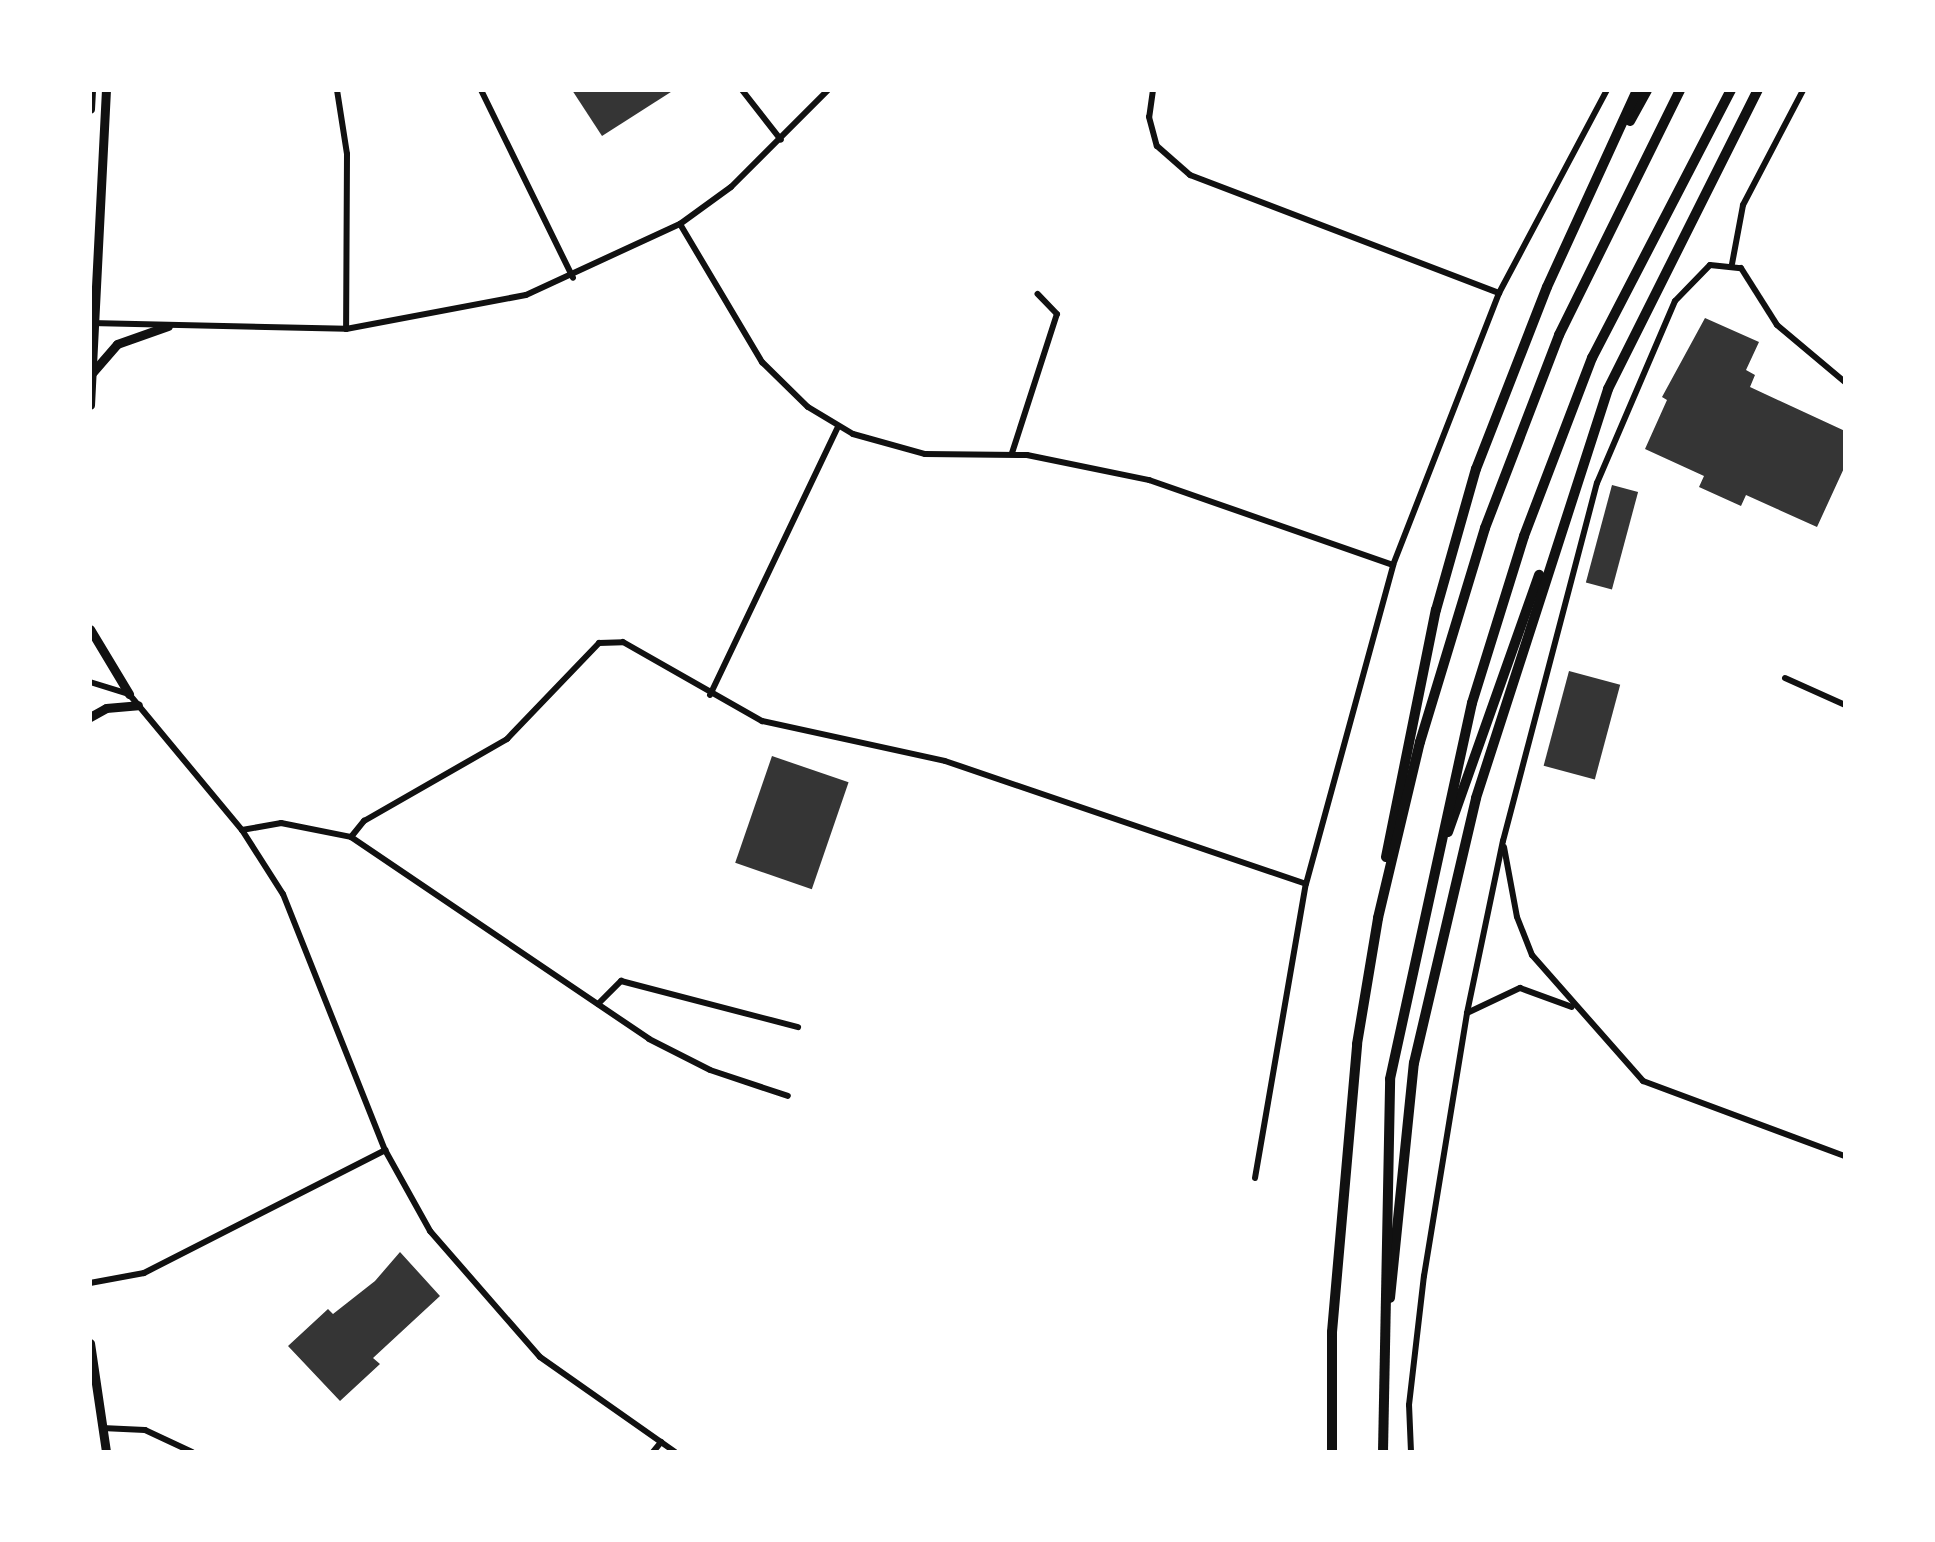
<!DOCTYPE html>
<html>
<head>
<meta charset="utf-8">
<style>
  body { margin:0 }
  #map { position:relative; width:1935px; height:1542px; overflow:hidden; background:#fff; font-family:Inter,sans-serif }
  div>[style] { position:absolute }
  .building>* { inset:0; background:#353535; transform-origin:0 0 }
  .minor>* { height:6px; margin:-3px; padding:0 3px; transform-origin:3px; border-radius:3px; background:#111 }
  .secondary>* { height:9px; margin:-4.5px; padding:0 4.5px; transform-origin:4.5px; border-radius:4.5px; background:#111 }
  .trunk>* { height:10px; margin:-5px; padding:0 5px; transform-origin:5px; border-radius:5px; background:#111 }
  span { translate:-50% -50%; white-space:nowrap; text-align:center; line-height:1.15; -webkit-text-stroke:8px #fff; paint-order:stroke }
  .frame { position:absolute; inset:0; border:92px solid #fff; pointer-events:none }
</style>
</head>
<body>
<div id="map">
  <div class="building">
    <div style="clip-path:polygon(572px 90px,674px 90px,602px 136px)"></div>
    <div style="clip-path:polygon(1705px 318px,1759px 342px,1746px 370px,1755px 375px,1750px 387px,1845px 431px,1845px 466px,1817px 527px,1746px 495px,1741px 506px,1699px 487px,1704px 476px,1645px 449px,1667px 400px,1662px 397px)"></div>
    <div style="left:1612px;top:485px;width:27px;height:101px;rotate:15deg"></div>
    <div style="left:1569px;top:671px;width:53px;height:98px;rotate:15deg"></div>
    <div style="left:772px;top:756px;width:81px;height:113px;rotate:19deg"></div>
    <div style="clip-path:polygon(400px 1252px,440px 1296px,373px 1358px,380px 1364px,340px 1401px,288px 1346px,328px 1309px,333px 1314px,375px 1281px)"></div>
  </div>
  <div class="minor">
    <div style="left:337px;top:90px;width:65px;rotate:81.1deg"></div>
    <div style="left:347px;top:154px;width:175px;rotate:90.3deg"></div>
    <div style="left:481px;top:90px;width:209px;rotate:63.9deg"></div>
    <div style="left:742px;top:90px;width:63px;rotate:52deg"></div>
    <div style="left:1153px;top:90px;width:27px;rotate:98deg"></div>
    <div style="left:1149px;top:117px;width:30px;rotate:75deg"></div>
    <div style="left:1157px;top:146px;width:44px;rotate:41.3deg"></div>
    <div style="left:1190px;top:175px;width:331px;rotate:20.9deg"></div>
    <div style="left:680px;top:224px;width:161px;rotate:59.3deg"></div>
    <div style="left:762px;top:362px;width:64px;rotate:44.4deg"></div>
    <div style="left:808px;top:407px;width:52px;rotate:31deg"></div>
    <div style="left:853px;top:434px;width:75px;rotate:15.5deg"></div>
    <div style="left:925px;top:454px;width:102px;rotate:0.6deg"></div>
    <div style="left:1027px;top:455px;width:125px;rotate:11.6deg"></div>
    <div style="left:1149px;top:480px;width:258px;rotate:19.2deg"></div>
    <div style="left:1732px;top:264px;width:60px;rotate:-79.4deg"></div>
    <div style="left:1743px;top:205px;width:130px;rotate:-62.4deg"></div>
    <div style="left:91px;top:323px;width:255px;rotate:1.3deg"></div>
    <div style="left:346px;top:329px;width:183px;rotate:-10.7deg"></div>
    <div style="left:526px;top:295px;width:170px;rotate:-24.8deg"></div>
    <div style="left:680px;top:224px;width:63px;rotate:-36deg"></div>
    <div style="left:731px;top:187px;width:137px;rotate:-45deg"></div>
    <div style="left:1012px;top:453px;width:146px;rotate:-72.1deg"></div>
    <div style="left:1057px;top:314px;width:28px;rotate:-134deg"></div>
    <div style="left:1785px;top:678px;width:66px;rotate:24.2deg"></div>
    <div style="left:90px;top:682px;width:41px;rotate:17.1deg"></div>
    <div style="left:129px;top:694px;width:177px;rotate:50.3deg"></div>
    <div style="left:242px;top:830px;width:76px;rotate:57.4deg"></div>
    <div style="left:283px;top:894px;width:276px;rotate:68.3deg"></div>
    <div style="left:385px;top:1150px;width:93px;rotate:60.9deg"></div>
    <div style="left:430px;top:1231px;width:167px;rotate:48.9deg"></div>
    <div style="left:540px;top:1357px;width:165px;rotate:35.1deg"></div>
    <div style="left:710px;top:695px;width:297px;rotate:-64.5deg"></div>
    <div style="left:242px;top:830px;width:40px;rotate:-10deg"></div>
    <div style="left:281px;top:823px;width:71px;rotate:11.3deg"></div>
    <div style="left:351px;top:837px;width:360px;rotate:34.1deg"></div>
    <div style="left:649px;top:1039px;width:68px;rotate:26.9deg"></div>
    <div style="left:710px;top:1070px;width:82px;rotate:18.4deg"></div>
    <div style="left:351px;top:837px;width:21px;rotate:-51deg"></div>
    <div style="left:364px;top:821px;width:165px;rotate:-29.8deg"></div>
    <div style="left:507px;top:739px;width:133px;rotate:-46.2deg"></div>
    <div style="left:599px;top:643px;width:24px;rotate:-2deg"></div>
    <div style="left:623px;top:642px;width:160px;rotate:29.6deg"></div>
    <div style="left:762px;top:721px;width:187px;rotate:12.3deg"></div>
    <div style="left:945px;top:761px;width:381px;rotate:18.8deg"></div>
    <div style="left:1504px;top:847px;width:71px;rotate:79.5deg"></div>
    <div style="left:1517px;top:917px;width:41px;rotate:68.5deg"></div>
    <div style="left:1532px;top:955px;width:168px;rotate:48.6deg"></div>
    <div style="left:1643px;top:1081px;width:215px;rotate:20.4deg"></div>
    <div style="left:598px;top:1004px;width:33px;rotate:-45deg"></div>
    <div style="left:621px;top:981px;width:183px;rotate:14.6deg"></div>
    <div style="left:1467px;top:1013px;width:59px;rotate:-25.3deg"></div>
    <div style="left:1520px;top:988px;width:55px;rotate:20.1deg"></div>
    <div style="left:1255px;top:1178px;width:298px;rotate:-80.2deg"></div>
    <div style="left:1306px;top:884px;width:331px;rotate:-74.7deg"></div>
    <div style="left:1393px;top:565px;width:292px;rotate:-68.7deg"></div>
    <div style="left:1499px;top:293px;width:230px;rotate:-62deg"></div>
    <div style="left:90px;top:1283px;width:55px;rotate:-10.5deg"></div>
    <div style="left:144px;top:1273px;width:271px;rotate:-27deg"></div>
    <div style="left:102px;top:1428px;width:43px;rotate:2.7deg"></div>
    <div style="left:145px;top:1430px;width:52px;rotate:25.1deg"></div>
    <div style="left:653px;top:1452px;width:13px;rotate:-51deg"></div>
    <div style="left:1411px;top:1452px;width:47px;rotate:-92.4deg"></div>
    <div style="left:1409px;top:1405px;width:130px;rotate:-83.4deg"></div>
    <div style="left:1424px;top:1276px;width:266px;rotate:-80.7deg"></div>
    <div style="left:1467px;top:1013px;width:176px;rotate:-78.2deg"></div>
    <div style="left:1503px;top:841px;width:370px;rotate:-75.3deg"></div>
    <div style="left:1597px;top:483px;width:198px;rotate:-66.8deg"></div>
    <div style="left:1675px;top:301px;width:50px;rotate:-45.8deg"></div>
    <div style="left:1710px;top:265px;width:31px;rotate:6deg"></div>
    <div style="left:1741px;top:268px;width:67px;rotate:57.7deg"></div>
    <div style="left:1777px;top:325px;width:89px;rotate:40deg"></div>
  </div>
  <div class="secondary">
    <div style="left:90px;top:109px;width:19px;rotate:-87deg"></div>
    <div style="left:92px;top:373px;width:38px;rotate:-49deg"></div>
    <div style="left:117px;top:344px;width:54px;rotate:-19.4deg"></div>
    <div style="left:90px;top:405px;width:315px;rotate:-87.1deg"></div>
    <div style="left:90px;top:629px;width:76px;rotate:59deg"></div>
    <div style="left:90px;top:717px;width:18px;rotate:-29deg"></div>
    <div style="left:106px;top:708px;width:32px;rotate:-5deg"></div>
    <div style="left:90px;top:1343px;width:110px;rotate:81.6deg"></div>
  </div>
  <div class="trunk">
    <div style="left:1630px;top:121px;width:35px;rotate:-61deg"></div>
    <div style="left:1448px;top:832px;width:273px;rotate:-70.5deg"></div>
    <div style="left:1386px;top:857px;width:252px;rotate:-78.6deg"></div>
    <div style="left:1436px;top:610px;width:147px;rotate:-74.2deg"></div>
    <div style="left:1476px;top:469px;width:195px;rotate:-68.7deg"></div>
    <div style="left:1547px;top:287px;width:217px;rotate:-65.4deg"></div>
    <div style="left:1390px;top:1298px;width:236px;rotate:-84.2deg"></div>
    <div style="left:1414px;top:1063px;width:272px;rotate:-76.8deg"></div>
    <div style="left:1476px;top:798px;width:430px;rotate:-72.1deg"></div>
    <div style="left:1608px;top:389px;width:335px;rotate:-63.4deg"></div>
    <div style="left:1332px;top:1452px;width:120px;rotate:-90deg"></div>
    <div style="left:1332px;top:1332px;width:289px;rotate:-85deg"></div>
    <div style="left:1357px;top:1044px;width:128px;rotate:-80.5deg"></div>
    <div style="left:1378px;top:918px;width:181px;rotate:-76.6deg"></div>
    <div style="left:1420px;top:742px;width:224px;rotate:-73.1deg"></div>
    <div style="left:1485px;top:528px;width:207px;rotate:-69deg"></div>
    <div style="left:1559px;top:335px;width:273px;rotate:-63.7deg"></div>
    <div style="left:1383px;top:1452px;width:373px;rotate:-88.9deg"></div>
    <div style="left:1390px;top:1079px;width:385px;rotate:-77.7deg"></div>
    <div style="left:1472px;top:703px;width:175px;rotate:-72.7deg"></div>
    <div style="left:1524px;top:536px;width:191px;rotate:-69.1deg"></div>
    <div style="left:1592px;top:358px;width:302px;rotate:-62.6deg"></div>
  </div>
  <div class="frame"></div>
</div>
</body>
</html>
